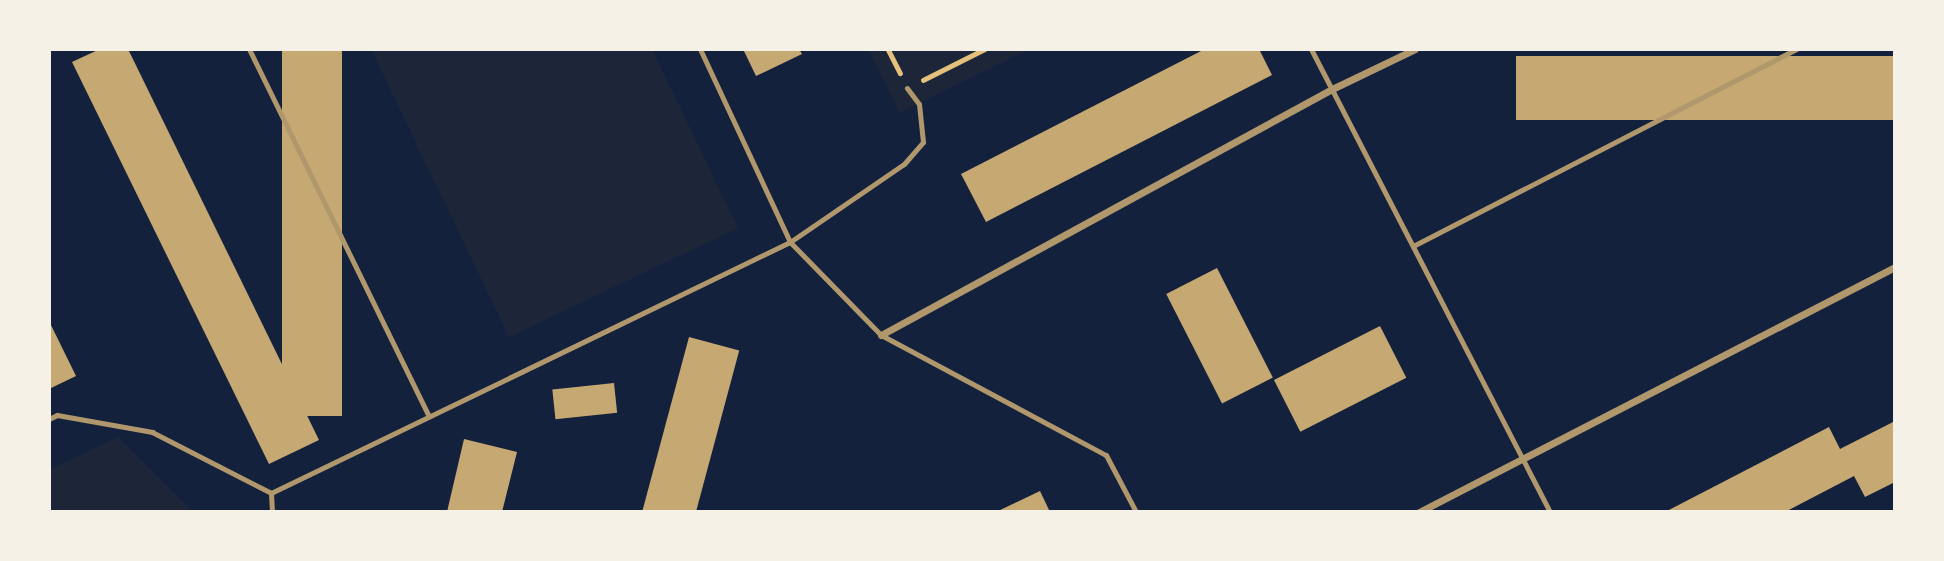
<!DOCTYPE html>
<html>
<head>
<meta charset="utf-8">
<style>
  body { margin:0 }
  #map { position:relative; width:1944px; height:561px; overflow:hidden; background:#14213d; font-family:"Source Sans 3",sans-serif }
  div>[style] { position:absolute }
  .green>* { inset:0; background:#1d2539 }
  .building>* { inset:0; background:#c6a872; transform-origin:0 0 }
  .path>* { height:4.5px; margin:-2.25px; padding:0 2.25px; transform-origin:2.25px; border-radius:2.25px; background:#e5c07b }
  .service>* { height:5px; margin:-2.5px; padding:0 2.5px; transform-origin:2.5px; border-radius:2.5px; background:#b1986c }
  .minor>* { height:7px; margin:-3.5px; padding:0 3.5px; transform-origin:3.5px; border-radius:3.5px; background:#b1986c }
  span { translate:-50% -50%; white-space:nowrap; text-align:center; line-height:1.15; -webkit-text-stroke:7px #f6f1e7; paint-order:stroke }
  .frame { position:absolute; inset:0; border:51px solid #f6f1e7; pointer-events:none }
</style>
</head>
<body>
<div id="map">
  <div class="green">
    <div style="clip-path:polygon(371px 49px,652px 49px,738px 228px,509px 337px)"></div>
    <div style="clip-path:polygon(868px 49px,1029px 49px,900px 113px)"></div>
    <div style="clip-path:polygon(118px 437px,193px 512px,49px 512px,49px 470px)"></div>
  </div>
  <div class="building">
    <div style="clip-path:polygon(100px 49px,128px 49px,319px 440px,269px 464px,72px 62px)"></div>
    <div style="left:282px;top:49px;width:60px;height:367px"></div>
    <div style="clip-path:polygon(743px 49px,799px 49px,802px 54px,756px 76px)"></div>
    <div style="clip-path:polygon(1205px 49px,1259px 49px,1272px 75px,986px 222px,961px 174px)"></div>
    <div style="left:1895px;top:56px;width:64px;height:379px;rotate:90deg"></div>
    <div style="left:1217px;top:268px;width:123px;height:57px;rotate:63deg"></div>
    <div style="clip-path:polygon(49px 321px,76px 376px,49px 389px)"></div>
    <div style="left:1380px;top:326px;width:58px;height:119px;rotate:63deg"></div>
    <div style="left:689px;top:337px;width:52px;height:180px;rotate:15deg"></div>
    <div style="left:614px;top:383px;width:30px;height:62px;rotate:84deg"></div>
    <div style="clip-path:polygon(1895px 421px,1895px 482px,1865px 497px,1854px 476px,1785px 512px,1665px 512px,1829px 427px,1840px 449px)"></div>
    <div style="clip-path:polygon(464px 439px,517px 452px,502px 512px,447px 512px)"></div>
    <div style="clip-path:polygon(1040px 491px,1050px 512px,996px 512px)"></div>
  </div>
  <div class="path">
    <div style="left:888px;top:49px;width:27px;rotate:63deg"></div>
    <div style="left:923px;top:80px;width:69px;rotate:-26.6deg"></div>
  </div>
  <div class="service">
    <div style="left:249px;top:49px;width:409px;rotate:63.9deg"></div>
    <div style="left:700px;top:49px;width:213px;rotate:65deg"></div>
    <div style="left:790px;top:242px;width:130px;rotate:45.6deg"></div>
    <div style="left:881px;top:335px;width:255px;rotate:28.1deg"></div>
    <div style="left:1106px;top:455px;width:64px;rotate:62.2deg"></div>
    <div style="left:1311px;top:49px;width:521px;rotate:62.7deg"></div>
    <div style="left:1413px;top:246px;width:431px;rotate:-27.2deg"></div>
    <div style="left:49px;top:419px;width:9px;rotate:-27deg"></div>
    <div style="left:57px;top:415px;width:97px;rotate:10.1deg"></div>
    <div style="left:152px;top:432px;width:134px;rotate:27.1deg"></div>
    <div style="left:271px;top:493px;width:19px;rotate:87deg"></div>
    <div style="left:271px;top:493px;width:577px;rotate:-25.81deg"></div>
    <div style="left:790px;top:242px;width:138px;rotate:-34.4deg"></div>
    <div style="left:904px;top:164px;width:29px;rotate:-49deg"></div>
    <div style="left:923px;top:142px;width:38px;rotate:-96deg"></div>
    <div style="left:919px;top:104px;width:20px;rotate:-127deg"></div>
  </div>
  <div class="minor">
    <div style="left:881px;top:335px;width:514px;rotate:-28.61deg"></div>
    <div style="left:1332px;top:89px;width:92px;rotate:-25.7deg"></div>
    <div style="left:1419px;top:512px;width:535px;rotate:-27.24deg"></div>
  </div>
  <div class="frame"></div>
</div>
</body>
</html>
